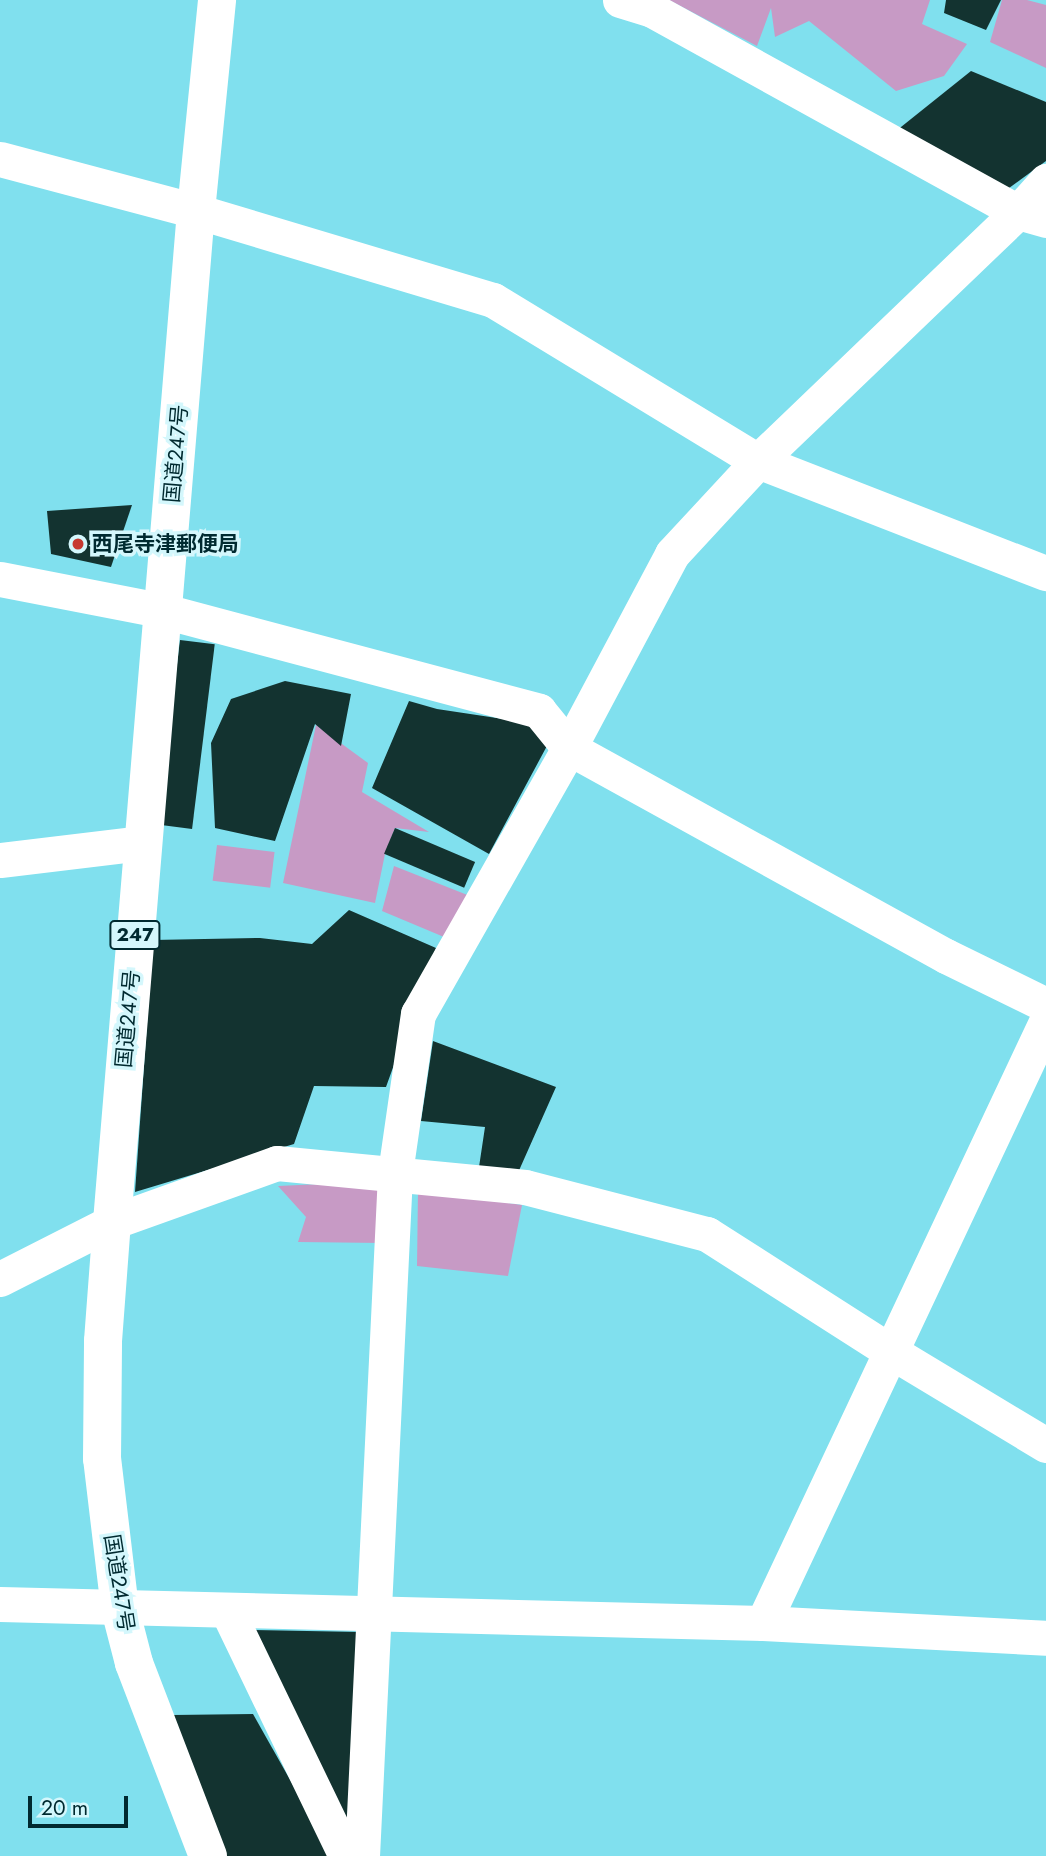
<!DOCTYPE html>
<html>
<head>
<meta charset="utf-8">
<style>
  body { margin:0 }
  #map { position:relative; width:1046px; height:1856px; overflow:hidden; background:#80e0ee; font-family:Jost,"Noto Sans JP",sans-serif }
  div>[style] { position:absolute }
  .green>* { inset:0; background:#c79ac5; transform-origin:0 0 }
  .building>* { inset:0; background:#133330; transform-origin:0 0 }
  .minor>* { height:35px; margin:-17.5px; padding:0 17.5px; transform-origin:17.5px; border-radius:17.5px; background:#fff }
  .highway>* { height:38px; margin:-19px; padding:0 19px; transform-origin:19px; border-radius:19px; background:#fff }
  .dots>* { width:19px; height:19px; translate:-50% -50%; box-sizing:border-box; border:4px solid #d4f7fc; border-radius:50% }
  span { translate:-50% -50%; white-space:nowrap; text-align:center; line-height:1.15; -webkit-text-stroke:7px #d4f7fc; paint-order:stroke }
  .shield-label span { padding:2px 5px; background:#d4f7fc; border:2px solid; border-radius:5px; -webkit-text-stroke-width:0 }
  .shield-label { font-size:19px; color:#002a30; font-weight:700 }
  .street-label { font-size:21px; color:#002a30 }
  .poi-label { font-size:21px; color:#002a30; font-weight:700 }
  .left { translate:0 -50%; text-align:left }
  .scale { position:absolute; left:28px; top:1796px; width:100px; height:32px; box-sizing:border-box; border:4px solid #002a30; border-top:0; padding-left:9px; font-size:21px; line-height:24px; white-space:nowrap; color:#002a30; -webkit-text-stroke:5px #d4f7fc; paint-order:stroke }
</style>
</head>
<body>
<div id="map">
  <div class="green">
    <div style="clip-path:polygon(669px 0,930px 0,922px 24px,967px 44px,944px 76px,896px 91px,809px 21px,775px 37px,771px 8px,757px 46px)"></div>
    <div style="clip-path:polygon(1002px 0,1027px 0,1046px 5px,1046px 68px,990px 42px)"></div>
    <div style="clip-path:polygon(316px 725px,368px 763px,362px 792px,429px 832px,395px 828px,385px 854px,375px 903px,283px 883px)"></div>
    <div style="left:217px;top:845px;width:58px;height:36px;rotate:7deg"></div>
    <div style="clip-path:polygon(394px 866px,470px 896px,444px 937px,382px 911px)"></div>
    <div style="clip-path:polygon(385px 1181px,382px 1243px,298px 1242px,306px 1217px,278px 1186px)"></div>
    <div style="clip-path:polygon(418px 1190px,522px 1205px,508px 1276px,417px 1266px)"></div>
  </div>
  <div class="building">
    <div style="clip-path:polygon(946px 0,1001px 0,986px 30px,944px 13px)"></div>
    <div style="clip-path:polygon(971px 71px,1046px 102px,1046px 161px,994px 199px,886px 139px)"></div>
    <div style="clip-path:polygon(132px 505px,111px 567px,51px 554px,47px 511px)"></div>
    <div style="left:180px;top:640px;width:35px;height:186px;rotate:7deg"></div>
    <div style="clip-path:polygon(285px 681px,351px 694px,341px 746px,315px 724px,275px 841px,215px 828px,211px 743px,231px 699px)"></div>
    <div style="clip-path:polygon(409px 701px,437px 709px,530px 723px,548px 744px,489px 854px,372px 788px)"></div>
    <div style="left:395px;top:828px;width:87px;height:28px;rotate:23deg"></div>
    <div style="clip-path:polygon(349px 910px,436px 948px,386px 1087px,314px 1086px,294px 1144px,135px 1192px,153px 940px,260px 938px,312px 944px)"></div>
    <div style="clip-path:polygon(433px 1041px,556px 1087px,517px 1175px,479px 1167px,485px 1127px,421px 1121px)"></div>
    <div style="clip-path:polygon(251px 1630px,360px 1632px,347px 1830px)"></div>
    <div style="clip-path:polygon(253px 1714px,333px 1856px,220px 1856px,173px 1715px)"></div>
  </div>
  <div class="minor">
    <div style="left:620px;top:0;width:34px;rotate:17deg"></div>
    <div style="left:652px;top:10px;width:418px;rotate:28.9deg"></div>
    <div style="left:1018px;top:212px;width:29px;rotate:16deg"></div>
    <div style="left:0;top:159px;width:203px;rotate:14.9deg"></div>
    <div style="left:196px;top:211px;width:310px;rotate:16.7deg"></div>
    <div style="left:493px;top:300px;width:310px;rotate:31.3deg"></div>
    <div style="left:758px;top:461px;width:309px;rotate:21.3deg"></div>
    <div style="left:0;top:579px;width:167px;rotate:11deg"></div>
    <div style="left:164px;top:611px;width:388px;rotate:14.9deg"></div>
    <div style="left:539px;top:711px;width:48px;rotate:51deg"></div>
    <div style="left:569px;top:748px;width:431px;rotate:28.9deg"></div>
    <div style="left:946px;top:956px;width:111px;rotate:26.1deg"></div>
    <div style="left:0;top:860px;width:144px;rotate:-6.8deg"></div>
    <div style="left:0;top:1279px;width:126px;rotate:-27deg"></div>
    <div style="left:112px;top:1222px;width:175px;rotate:-19.7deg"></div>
    <div style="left:277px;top:1163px;width:249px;rotate:5.5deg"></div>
    <div style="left:525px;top:1187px;width:188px;rotate:14.5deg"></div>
    <div style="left:707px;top:1234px;width:217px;rotate:32.6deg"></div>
    <div style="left:890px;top:1351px;width:182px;rotate:31.1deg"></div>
    <div style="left:0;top:1604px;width:763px;rotate:1.43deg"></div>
    <div style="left:763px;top:1623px;width:283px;rotate:3deg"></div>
    <div style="left:227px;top:1610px;width:273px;rotate:64.2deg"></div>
    <div style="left:763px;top:1623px;width:664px;rotate:-64.79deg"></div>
    <div style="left:362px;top:1856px;width:684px;rotate:-87.23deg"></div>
    <div style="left:395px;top:1173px;width:161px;rotate:-81.8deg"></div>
    <div style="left:418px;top:1014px;width:306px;rotate:-60.4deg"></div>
    <div style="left:569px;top:748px;width:220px;rotate:-62deg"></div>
    <div style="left:672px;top:554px;width:127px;rotate:-47.2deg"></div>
    <div style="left:758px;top:461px;width:360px;rotate:-43.8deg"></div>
    <div style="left:1018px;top:212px;width:42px;rotate:-47.9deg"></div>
  </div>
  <div class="highway">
    <div style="left:208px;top:1856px;width:207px;rotate:-111deg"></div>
    <div style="left:134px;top:1663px;width:56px;rotate:-104.5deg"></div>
    <div style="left:120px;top:1609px;width:151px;rotate:-96.8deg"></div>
    <div style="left:102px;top:1459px;width:118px;rotate:-89.5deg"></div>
    <div style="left:103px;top:1341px;width:119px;rotate:-85.7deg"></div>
    <div style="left:112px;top:1222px;width:1014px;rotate:-85.25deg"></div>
    <div style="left:196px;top:211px;width:212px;rotate:-84.3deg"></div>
  </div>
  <div class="dots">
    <div style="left:78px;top:544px;background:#c73931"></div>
  </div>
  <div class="shield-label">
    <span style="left:135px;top:935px">247</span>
  </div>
  <div class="street-label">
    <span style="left:176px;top:454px;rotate:-85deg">国道247号</span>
    <span style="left:128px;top:1019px;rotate:-85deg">国道247号</span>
    <span style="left:119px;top:1583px;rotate:81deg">国道247号</span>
  </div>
  <div class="poi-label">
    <span class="left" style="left:92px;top:544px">西尾寺津郵便局</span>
  </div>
  <div class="scale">20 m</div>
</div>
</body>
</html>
